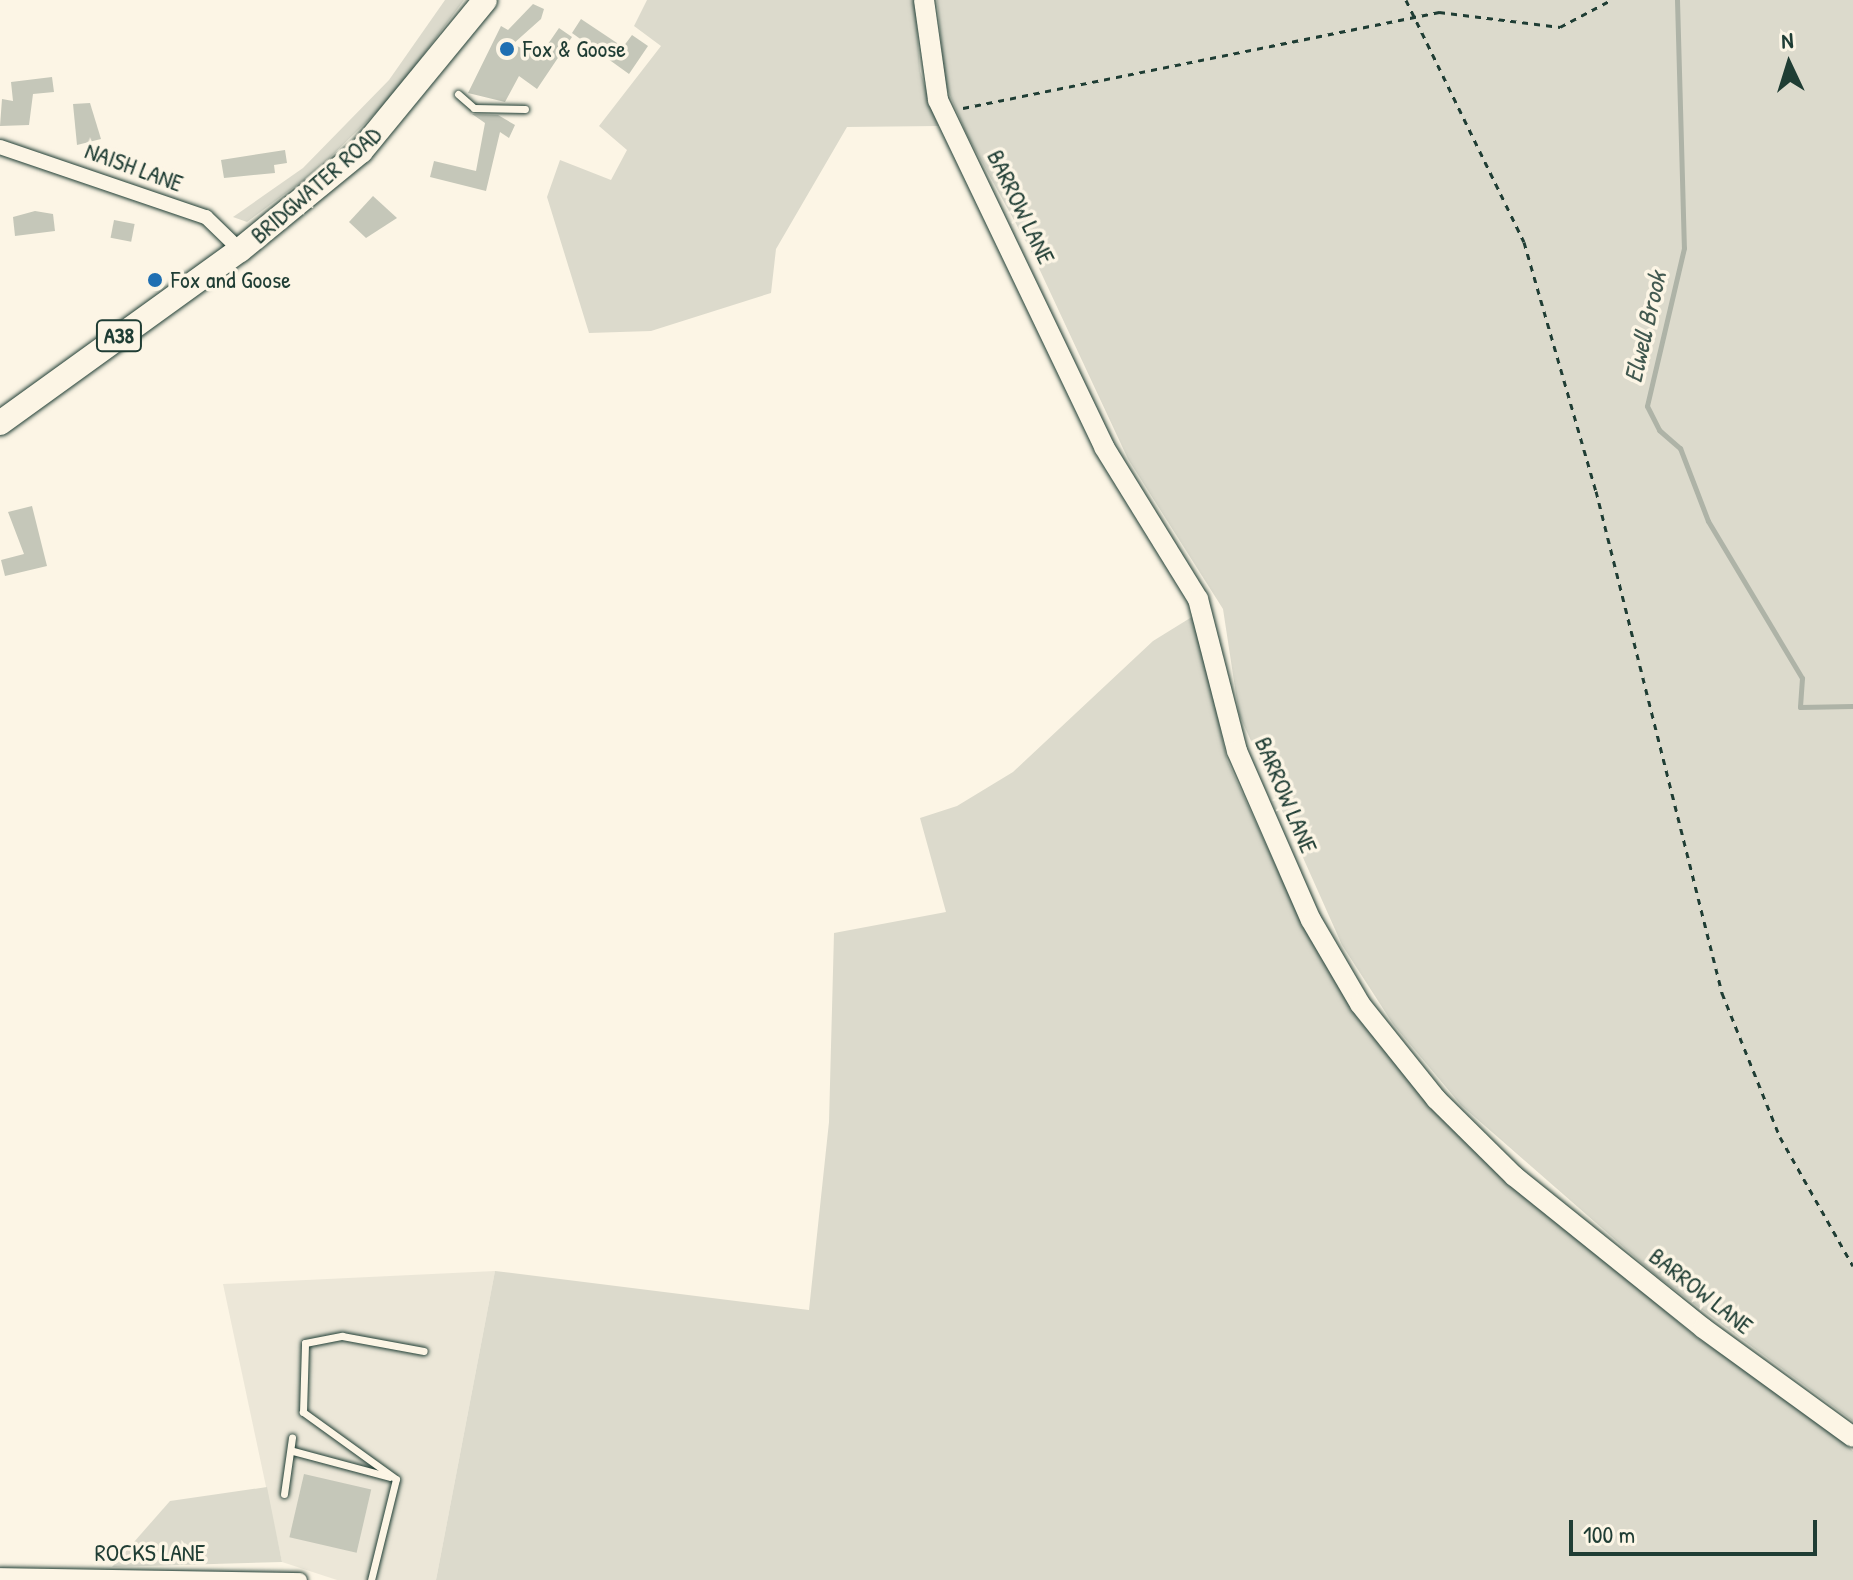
<!DOCTYPE html>
<html>
<head>
<meta charset="utf-8">
<style>
  body { margin:0 }
  #map { position:relative; width:1853px; height:1580px; overflow:hidden; background:#fcf5e5; font-family:"Patrick Hand",sans-serif }
  div>[style] { position:absolute }
  .built>* { inset:0; background:#ece7d8 }
  .green>* { inset:0; background:#dcdacc }
  .stream>* { height:5px; margin:-2.5px; padding:0 2.5px; transform-origin:2.5px; border-radius:2.5px; background:#aeb3a7 }
  .building>* { inset:0; background:#c5c7b9; transform-origin:0 0 }
  .path>* { height:3px; margin-top:-1.5px; transform-origin:0; background:repeating-linear-gradient(90deg,#1f3d34 0 6px,transparent 0 12px) }
  .roads { filter:drop-shadow(0 0 2px #1f3d34) drop-shadow(0 0 2px #1f3d34) }
  .service>* { height:7px; margin:-3.5px; padding:0 3.5px; transform-origin:3.5px; border-radius:3.5px; background:#fcf5e5 }
  .minor>* { height:14px; margin:-7px; padding:0 7px; transform-origin:7px; border-radius:7px; background:#fcf5e5 }
  .secondary>* { height:20px; margin:-10px; padding:0 10px; transform-origin:10px; border-radius:10px; background:#fcf5e5 }
  .trunk>* { height:24px; margin:-12px; padding:0 12px; transform-origin:12px; border-radius:12px; background:#fcf5e5 }
  .dots>* { width:22px; height:22px; translate:-50% -50%; box-sizing:border-box; border:4px solid #fcf5e5; border-radius:50% }
  span { translate:-50% -50%; white-space:nowrap; text-align:center; line-height:1.15; -webkit-text-stroke:7px #fcf5e5; paint-order:stroke }
  .shield-label span { padding:2px 6px; background:#fcf5e5; border:2px solid; border-radius:6px; -webkit-text-stroke-width:0 }
  .shield-label { font-size:22px; color:#1f3d34; font-weight:700 }
  .poi-label { font-size:24px; color:#1f3d34 }
  .left { translate:0 -50%; text-align:left }
  .street-label { font-size:24px; color:#1f3d34 }
  .water-label { font-size:26px; color:#435a51; font-style:italic }
  .north { position:absolute; left:1749px; top:24px; width:80px; height:80px; -webkit-text-stroke:6px #fcf5e5; paint-order:stroke; rotate:356deg; font-size:22px; font-weight:700; line-height:32px; text-align:center; color:#1f3d34 }
  .north::after { content:''; display:block; margin:auto; width:28px; height:36px; background:#1f3d34; clip-path:polygon(50% 0,100% 100%,50% 72%,0 100%) }
  .scale { position:absolute; left:1569px; top:1520px; width:248px; height:36px; box-sizing:border-box; border:4px solid #1f3d34; border-top:0; padding-left:10px; font-size:24px; line-height:28px; white-space:nowrap; color:#1f3d34; -webkit-text-stroke:6px #fcf5e5; paint-order:stroke }
</style>
</head>
<body>
<div id="map">
  <div class="built">
    <div style="clip-path:polygon(495px 1271px,436px 1580px,337px 1580px,282px 1562px,223px 1284px)"></div>
  </div>
  <div class="green">
    <div style="clip-path:polygon(445px 0,464px 0,393px 96px,317px 170px,247px 222px,233px 217px,303px 168px,389px 80px)"></div>
    <div style="clip-path:polygon(647px 0,915px 0,920px 71px,938px 126px,847px 127px,776px 249px,771px 293px,651px 331px,589px 333px,547px 197px,560px 160px,611px 180px,627px 150px,599px 126px,661px 46px,634px 26px)"></div>
    <div style="clip-path:polygon(937px 0,1853px 0,1853px 1421px,1659px 1278px,1461px 1105px,1393px 1024px,1342px 945px,1239px 714px,1223px 609px,1128px 459px,1030px 249px,968px 137px,945px 84px)"></div>
    <div style="clip-path:polygon(1195px 615px,1227px 760px,1302px 923px,1358px 1019px,1478px 1152px,1696px 1337px,1821px 1420px,1853px 1451px,1853px 1580px,436px 1580px,495px 1271px,809px 1310px,829px 1122px,834px 933px,946px 912px,920px 818px,957px 806px,1013px 772px,1153px 641px)"></div>
    <div style="clip-path:polygon(267px 1487px,282px 1562px,112px 1567px,170px 1501px)"></div>
  </div>
  <div class="stream">
    <div style="left:1677px;top:0;width:248px;rotate:88.4deg"></div>
    <div style="left:1684px;top:248px;width:162px;rotate:103.2deg"></div>
    <div style="left:1647px;top:406px;width:27px;rotate:63deg"></div>
    <div style="left:1659px;top:430px;width:28px;rotate:41deg"></div>
    <div style="left:1680px;top:448px;width:78px;rotate:69deg"></div>
    <div style="left:1708px;top:521px;width:183px;rotate:59.1deg"></div>
    <div style="left:1802px;top:678px;width:29px;rotate:94deg"></div>
    <div style="left:1800px;top:707px;width:53px;rotate:-1.1deg"></div>
  </div>
  <div class="building">
    <div style="clip-path:polygon(533px 4px,544px 9px,541px 19px,513px 44px,539px 57px,559px 28px,572px 37px,537px 89px,519px 76px,505px 102px,468px 93px,501px 26px,508px 30px)"></div>
    <div style="clip-path:polygon(581px 19px,623px 47px,632px 35px,648px 46px,629px 74px,572px 33px)"></div>
    <div style="clip-path:polygon(52px 77px,54px 92px,33px 94px,29px 125px,0 126px,2px 99px,13px 101px,11px 82px)"></div>
    <div style="clip-path:polygon(90px 103px,101px 139px,77px 145px,73px 104px)"></div>
    <div style="clip-path:polygon(472px 114px,498px 115px,515px 125px,509px 138px,500px 132px,486px 191px,430px 177px,434px 161px,476px 171px,485px 123px)"></div>
    <div style="clip-path:polygon(285px 150px,287px 163px,274px 165px,275px 173px,224px 178px,221px 160px)"></div>
    <div style="clip-path:polygon(373px 196px,397px 218px,366px 238px,349px 222px)"></div>
    <div style="clip-path:polygon(35px 211px,53px 214px,55px 231px,15px 236px,13px 217px)"></div>
    <div style="left:114px;top:220px;width:21px;height:18px;rotate:11deg"></div>
    <div style="clip-path:polygon(32px 506px,47px 566px,5px 576px,1px 560px,24px 554px,8px 512px)"></div>
    <div style="left:304px;top:1474px;width:69px;height:65px;rotate:13deg"></div>
  </div>
  <div class="path">
    <div style="left:1406px;top:0;width:269px;rotate:64deg"></div>
    <div style="left:1524px;top:242px;width:259px;rotate:73.9deg"></div>
    <div style="left:1596px;top:491px;width:518px;rotate:75.91deg"></div>
    <div style="left:1722px;top:993px;width:155px;rotate:68.1deg"></div>
    <div style="left:1780px;top:1137px;width:148px;rotate:60.5deg"></div>
    <div style="left:963px;top:108px;width:486px;rotate:-11.4deg"></div>
    <div style="left:1439px;top:12px;width:122px;rotate:7.1deg"></div>
    <div style="left:1560px;top:27px;width:58px;rotate:-27.9deg"></div>
  </div>
  <div class="roads">
    <div class="service">
      <div style="left:458px;top:94px;width:21px;rotate:41deg"></div>
      <div style="left:474px;top:108px;width:51px;rotate:1.1deg"></div>
      <div style="left:293px;top:1451px;width:100px;rotate:15deg"></div>
      <div style="left:284px;top:1494px;width:57px;rotate:-81.9deg"></div>
      <div style="left:371px;top:1580px;width:104px;rotate:-76.1deg"></div>
      <div style="left:396px;top:1479px;width:115px;rotate:-144.2deg"></div>
      <div style="left:303px;top:1412px;width:69px;rotate:-88.3deg"></div>
      <div style="left:305px;top:1343px;width:38px;rotate:-11deg"></div>
      <div style="left:342px;top:1336px;width:83px;rotate:10.4deg"></div>
    </div>
    <div class="minor">
      <div style="left:0;top:147px;width:218px;rotate:18.8deg"></div>
      <div style="left:206px;top:217px;width:47px;rotate:44.1deg"></div>
      <div style="left:0;top:1575px;width:300px;rotate:1deg"></div>
    </div>
    <div class="secondary">
      <div style="left:924px;top:0;width:101px;rotate:82deg"></div>
      <div style="left:938px;top:100px;width:385px;rotate:64.4deg"></div>
      <div style="left:1104px;top:447px;width:179px;rotate:58.3deg"></div>
      <div style="left:1198px;top:599px;width:157px;rotate:75.6deg"></div>
      <div style="left:1237px;top:751px;width:184px;rotate:66.4deg"></div>
      <div style="left:1311px;top:920px;width:97px;rotate:59.7deg"></div>
      <div style="left:1360px;top:1004px;width:122px;rotate:51.3deg"></div>
      <div style="left:1436px;top:1099px;width:110px;rotate:44.6deg"></div>
      <div style="left:1514px;top:1176px;width:243px;rotate:38.8deg"></div>
      <div style="left:1703px;top:1328px;width:185px;rotate:36deg"></div>
    </div>
    <div class="trunk">
      <div style="left:0;top:423px;width:296px;rotate:-35.8deg"></div>
      <div style="left:240px;top:250px;width:156px;rotate:-39.3deg"></div>
      <div style="left:361px;top:151px;width:195px;rotate:-50.6deg"></div>
    </div>
  </div>
  <div class="dots">
    <div style="left:507px;top:49px;background:#1f6fb2"></div>
    <div style="left:155px;top:280px;background:#1f6fb2"></div>
  </div>
  <div class="shield-label">
    <span style="left:119px;top:336px">A38</span>
  </div>
  <div class="poi-label">
    <span class="left" style="left:523px;top:49px">Fox &amp; Goose</span>
    <span class="left" style="left:171px;top:280px">Fox and Goose</span>
  </div>
  <div class="street-label">
    <span style="left:134px;top:167px;rotate:20deg">NAISH LANE</span>
    <span style="left:316px;top:185px;rotate:-41deg">BRIDGWATER ROAD</span>
    <span style="left:1021px;top:207px;rotate:64deg">BARROW LANE</span>
    <span style="left:1286px;top:795px;rotate:67deg">BARROW LANE</span>
    <span style="left:1701px;top:1291px;rotate:38deg">BARROW LANE</span>
    <span style="left:150px;top:1553px">ROCKS LANE</span>
  </div>
  <div class="water-label">
    <span style="left:1645px;top:327px;rotate:-77deg">Elwell Brook</span>
  </div>
  <div class="north">N</div>
  <div class="scale">100 m</div>
</div>
</body>
</html>
